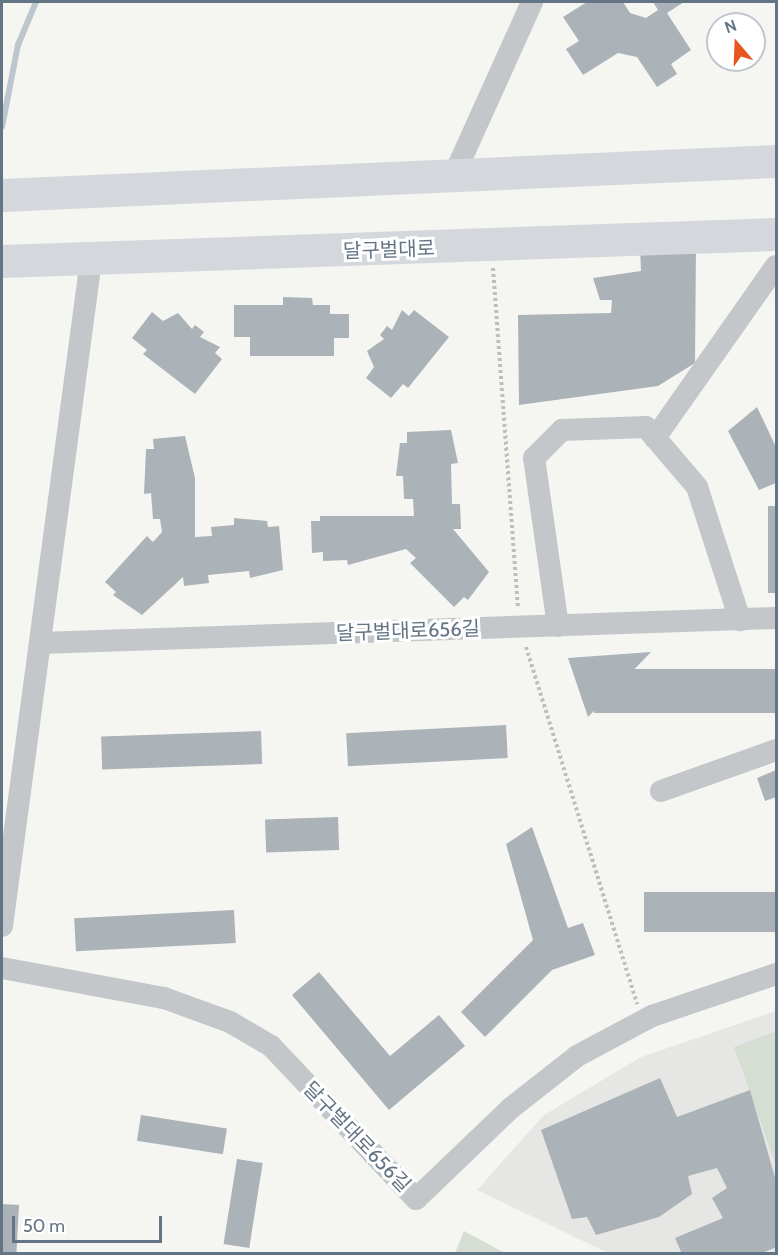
<!DOCTYPE html>
<html>
<head>
<meta charset="utf-8">
<style>
  body { margin:0 }
  #map { position:relative; width:778px; height:1255px; overflow:hidden; background:#f5f6f2; font-family:Cabin,"Noto Sans KR",sans-serif }
  div>[style] { position:absolute }
  .built>* { inset:0; background:#e6e7e5 }
  .green>* { inset:0; background:#d6ddd3 }
  .stream>* { height:6px; margin:-3px; padding:0 3px; transform-origin:3px; border-radius:3px; background:#bcc6cc }
  .building>* { inset:0; background:#abb2b8; transform-origin:0 0 }
  .path>* { height:4px; margin-top:-2px; transform-origin:0; background:repeating-linear-gradient(90deg,#bcbfc1 0 3px,transparent 0 6px) }
  .street>* { height:22px; margin:-11px; padding:0 11px; transform-origin:11px; border-radius:11px; background:#c3c7ca }
  .primary>* { height:33px; margin:-16.5px; padding:0 16.5px; transform-origin:16.5px; border-radius:16.5px; background:#d4d8dc }
  span { translate:-50% -50%; white-space:nowrap; text-align:center; line-height:1.15; -webkit-text-stroke:6px #fff; paint-order:stroke }
  .street-label { font-size:20px; color:#637484 }
  .frame { position:absolute; inset:0; border:3px solid #637484; pointer-events:none }
  .north { position:absolute; left:706px; top:12px; width:60px; height:60px; box-sizing:border-box; background:#fff; border:2px solid #c1c7ce; border-radius:50%; rotate:341deg; font-size:16px; font-weight:700; line-height:24px; text-align:center; color:#637484 }
  .north::after { content:''; display:block; margin:auto; width:21px; height:27px; background:#e8561f; clip-path:polygon(50% 0,100% 100%,50% 72%,0 100%) }
  .scale { position:absolute; left:12px; top:1216px; width:150px; height:27px; box-sizing:border-box; border:3px solid #637484; border-top:0; padding-left:8px; font-size:18px; line-height:21px; white-space:nowrap; color:#637484; -webkit-text-stroke:4px #fff; paint-order:stroke }
</style>
</head>
<body>
<div id="map">
  <div class="built">
    <div style="clip-path:polygon(776px 1011px,776px 1253px,608px 1253px,477px 1190px,544px 1115px,641px 1057px)"></div>
  </div>
  <div class="green">
    <div style="clip-path:polygon(776px 1031px,776px 1166px,734px 1047px)"></div>
    <div style="clip-path:polygon(464px 1231px,505px 1253px,455px 1253px)"></div>
  </div>
  <div class="stream">
    <div style="left:2px;top:127px;width:84px;rotate:-79deg"></div>
    <div style="left:18px;top:45px;width:47px;rotate:-67.3deg"></div>
  </div>
  <div class="building">
    <div style="clip-path:polygon(587px 2px,623px 2px,630px 13px,646px 18px,658px 10px,653px 2px,684px 2px,667px 13px,691px 50px,671px 64px,677px 74px,657px 87px,637px 57px,618px 53px,583px 75px,566px 49px,579px 41px,563px 17px)"></div>
    <div style="clip-path:polygon(696px 245px,695px 363px,658px 386px,519px 405px,518px 315px,611px 313px,612px 300px,600px 300px,593px 278px,641px 271px,640px 247px)"></div>
    <div style="clip-path:polygon(283px 297px,312px 298px,313px 305px,330px 305px,330px 314px,349px 314px,349px 338px,334px 338px,334px 356px,250px 356px,250px 337px,234px 337px,234px 305px,283px 305px)"></div>
    <div style="clip-path:polygon(402px 310px,409px 316px,414px 310px,449px 337px,408px 388px,403px 384px,391px 398px,366px 378px,374px 367px,367px 351px,384px 339px,380px 335px,387px 326px,392px 330px)"></div>
    <div style="clip-path:polygon(152px 312px,163px 321px,178px 313px,192px 329px,195px 325px,204px 332px,200px 337px,220px 347px,215px 353px,222px 359px,195px 394px,143px 354px,147px 350px,132px 338px)"></div>
    <div style="clip-path:polygon(757px 407px,776px 447px,776px 483px,759px 490px,728px 431px)"></div>
    <div style="clip-path:polygon(451px 430px,458px 463px,451px 464px,452px 504px,460px 504px,461px 529px,453px 529px,489px 572px,468px 600px,464px 597px,454px 607px,410px 563px,416px 558px,406px 549px,348px 565px,347px 560px,323px 561px,323px 552px,312px 553px,311px 521px,320px 521px,320px 516px,414px 516px,413px 499px,404px 499px,403px 476px,396px 476px,400px 443px,407px 443px,407px 432px)"></div>
    <div style="clip-path:polygon(185px 436px,195px 478px,195px 537px,212px 536px,211px 527px,234px 525px,234px 518px,267px 521px,268px 527px,279px 526px,283px 570px,250px 578px,249px 571px,208px 575px,209px 583px,184px 586px,183px 577px,142px 615px,113px 595px,116px 592px,105px 582px,147px 536px,153px 542px,162px 532px,160px 519px,153px 519px,151px 493px,144px 494px,146px 449px,154px 449px,153px 439px)"></div>
    <div style="left:768px;top:506px;width:8px;height:87px"></div>
    <div style="clip-path:polygon(651px 652px,588px 717px,568px 658px)"></div>
    <div style="left:776px;top:669px;width:44px;height:182px;rotate:90deg"></div>
    <div style="left:506px;top:725px;width:33px;height:160px;rotate:87deg"></div>
    <div style="left:261px;top:731px;width:33px;height:160px;rotate:88deg"></div>
    <div style="clip-path:polygon(776px 770px,776px 797px,765px 801px,757px 778px)"></div>
    <div style="left:338px;top:817px;width:33px;height:73px;rotate:88deg"></div>
    <div style="clip-path:polygon(532px 827px,568px 928px,583px 923px,595px 955px,552px 970px,485px 1037px,461px 1012px,533px 940px,506px 844px)"></div>
    <div style="left:776px;top:892px;width:40px;height:132px;rotate:90deg"></div>
    <div style="left:234px;top:910px;width:33px;height:160px;rotate:87deg"></div>
    <div style="clip-path:polygon(319px 972px,390px 1056px,439px 1015px,465px 1046px,389px 1110px,292px 995px)"></div>
    <div style="clip-path:polygon(660px 1078px,677px 1117px,750px 1090px,776px 1181px,776px 1247px,760px 1254px,682px 1254px,675px 1238px,723px 1218px,712px 1198px,727px 1188px,717px 1168px,688px 1176px,692px 1194px,659px 1217px,596px 1235px,587px 1217px,572px 1219px,541px 1130px)"></div>
    <div style="left:141px;top:1115px;width:87px;height:26px;rotate:9deg"></div>
    <div style="left:237px;top:1159px;width:26px;height:86px;rotate:9deg"></div>
    <div style="left:2px;top:1204px;width:17px;height:50px;rotate:3deg"></div>
  </div>
  <div class="path">
    <div style="left:493px;top:268px;width:340px;rotate:85.8deg"></div>
    <div style="left:526px;top:647px;width:374px;rotate:72.7deg"></div>
  </div>
  <div class="street">
    <div style="left:454px;top:175px;width:190px;rotate:-65.7deg"></div>
    <div style="left:655px;top:438px;width:210px;rotate:-54.9deg"></div>
    <div style="left:558px;top:626px;width:170px;rotate:-98.1deg"></div>
    <div style="left:534px;top:458px;width:40px;rotate:-45deg"></div>
    <div style="left:562px;top:430px;width:84px;rotate:-2deg"></div>
    <div style="left:646px;top:427px;width:79px;rotate:49.6deg"></div>
    <div style="left:697px;top:487px;width:140px;rotate:72.1deg"></div>
    <div style="left:40px;top:643px;width:736px;rotate:-1.95deg"></div>
    <div style="left:661px;top:791px;width:122px;rotate:-19.6deg"></div>
    <div style="left:2px;top:926px;width:672px;rotate:-82.39deg"></div>
    <div style="left:2px;top:968px;width:165px;rotate:10.5deg"></div>
    <div style="left:164px;top:998px;width:70px;rotate:20deg"></div>
    <div style="left:230px;top:1022px;width:48px;rotate:30.3deg"></div>
    <div style="left:271px;top:1046px;width:211px;rotate:46.5deg"></div>
    <div style="left:416px;top:1199px;width:132px;rotate:-43.8deg"></div>
    <div style="left:511px;top:1108px;width:84px;rotate:-38.2deg"></div>
    <div style="left:577px;top:1056px;width:85px;rotate:-28.1deg"></div>
    <div style="left:652px;top:1016px;width:131px;rotate:-18.7deg"></div>
  </div>
  <div class="primary">
    <div style="left:2px;top:195px;width:775px;rotate:-2.52deg"></div>
    <div style="left:2px;top:261px;width:774px;rotate:-2deg"></div>
  </div>
  <div class="street-label">
    <span style="left:389px;top:250px;rotate:-2deg">달구벌대로</span>
    <span style="left:408px;top:631px;rotate:-2deg">달구벌대로656길</span>
    <span style="left:357px;top:1137px;rotate:46deg">달구벌대로656길</span>
  </div>
  <div class="frame"></div>
  <div class="north">N</div>
  <div class="scale">50 m</div>
</div>
</body>
</html>
